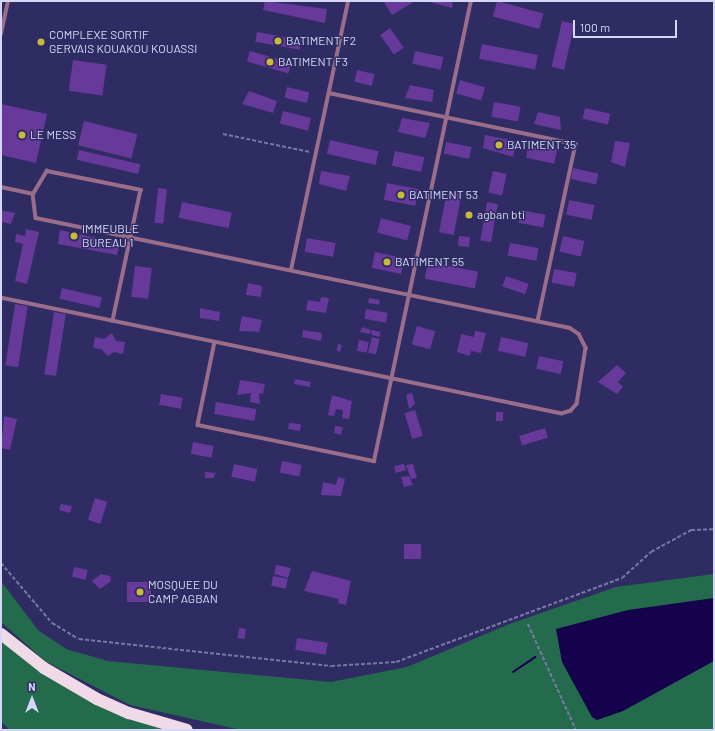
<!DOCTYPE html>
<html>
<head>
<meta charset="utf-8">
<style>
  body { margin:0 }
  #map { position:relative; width:715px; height:731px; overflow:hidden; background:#2e2c62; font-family:Barlow,sans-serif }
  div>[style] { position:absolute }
  .green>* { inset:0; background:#246b4d }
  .water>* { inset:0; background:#16014d }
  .stream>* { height:2px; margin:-1px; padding:0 1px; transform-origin:1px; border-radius:1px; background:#16014d }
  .building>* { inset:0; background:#66399a; transform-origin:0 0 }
  .path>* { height:1.5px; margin-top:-0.75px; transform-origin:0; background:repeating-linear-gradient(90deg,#7777a4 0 4px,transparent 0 6px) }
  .lane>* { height:3.5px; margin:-1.75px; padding:0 1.75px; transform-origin:1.75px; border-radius:1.75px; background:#9a6d89 }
  .highway>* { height:12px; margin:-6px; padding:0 6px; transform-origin:6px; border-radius:6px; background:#f1dae7 }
  .dots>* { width:11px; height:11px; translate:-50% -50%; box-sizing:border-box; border:2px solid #2e2c62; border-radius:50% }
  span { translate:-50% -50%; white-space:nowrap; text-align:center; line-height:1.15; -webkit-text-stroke:3px #2e2c62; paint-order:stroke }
  .poi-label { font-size:12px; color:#d4d7f8 }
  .left { translate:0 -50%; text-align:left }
  .frame { position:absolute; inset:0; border:2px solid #d4d7f8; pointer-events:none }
  .north { position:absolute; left:12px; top:679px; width:40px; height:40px; -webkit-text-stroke:3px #2e2c62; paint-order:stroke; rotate:0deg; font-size:11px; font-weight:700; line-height:16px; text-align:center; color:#d4d7f8 }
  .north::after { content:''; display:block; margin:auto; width:14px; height:18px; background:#d4d7f8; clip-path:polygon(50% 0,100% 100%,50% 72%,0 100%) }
  .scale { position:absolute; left:573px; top:20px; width:104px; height:18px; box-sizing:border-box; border:2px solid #d4d7f8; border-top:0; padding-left:5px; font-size:12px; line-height:14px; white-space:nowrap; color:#d4d7f8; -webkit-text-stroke:3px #2e2c62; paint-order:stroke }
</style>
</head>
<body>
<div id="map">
  <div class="green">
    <div style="clip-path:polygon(714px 574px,714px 730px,241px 730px,130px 705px,45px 661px,1px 622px,1px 581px,38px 630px,66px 649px,108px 661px,331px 682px,407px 667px,512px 623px,616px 587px)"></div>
    <div style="clip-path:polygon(1px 638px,40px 671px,171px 730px,10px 730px,1px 722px)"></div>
  </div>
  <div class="water">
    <div style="clip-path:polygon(714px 598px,714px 661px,623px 711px,597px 720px,592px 717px,562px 662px,556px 629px,628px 610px)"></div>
  </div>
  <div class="stream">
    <div style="left:513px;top:672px;width:27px;rotate:-34deg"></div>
  </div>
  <div class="building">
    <div style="clip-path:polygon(265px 1px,327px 9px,325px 23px,263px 10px)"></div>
    <div style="clip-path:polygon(383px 1px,415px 1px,392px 15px)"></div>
    <div style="clip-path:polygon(426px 1px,453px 1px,452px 8px)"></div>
    <div style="left:497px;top:1px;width:48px;height:16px;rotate:15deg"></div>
    <div style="left:562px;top:21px;width:13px;height:47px;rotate:13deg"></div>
    <div style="left:390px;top:28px;width:24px;height:12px;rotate:55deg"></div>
    <div style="left:257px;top:32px;width:45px;height:10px;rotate:10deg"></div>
    <div style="left:482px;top:44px;width:57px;height:15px;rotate:11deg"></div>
    <div style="left:250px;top:51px;width:43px;height:11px;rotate:16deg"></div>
    <div style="left:415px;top:51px;width:29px;height:13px;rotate:12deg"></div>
    <div style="left:73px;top:60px;width:34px;height:31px;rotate:8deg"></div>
    <div style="left:357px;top:70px;width:18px;height:12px;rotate:13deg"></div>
    <div style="left:460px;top:80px;width:26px;height:14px;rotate:16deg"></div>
    <div style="clip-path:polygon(410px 85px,434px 90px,432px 102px,405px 98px)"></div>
    <div style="left:287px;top:87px;width:23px;height:11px;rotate:13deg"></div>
    <div style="clip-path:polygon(249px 91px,277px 101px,273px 113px,242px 104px)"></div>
    <div style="left:494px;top:102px;width:27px;height:15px;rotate:10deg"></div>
    <div style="clip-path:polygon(1px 104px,47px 114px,36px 163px,1px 155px)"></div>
    <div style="left:585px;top:108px;width:26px;height:11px;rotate:13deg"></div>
    <div style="left:283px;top:111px;width:29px;height:13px;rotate:14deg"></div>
    <div style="clip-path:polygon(538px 112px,560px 117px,561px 130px,534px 124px)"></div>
    <div style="clip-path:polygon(402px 118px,430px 123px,425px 138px,398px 132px)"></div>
    <div style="left:84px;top:121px;width:55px;height:25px;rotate:14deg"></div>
    <div style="clip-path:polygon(485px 135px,516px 141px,513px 157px,483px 148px)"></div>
    <div style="left:330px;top:140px;width:50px;height:14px;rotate:13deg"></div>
    <div style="clip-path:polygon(615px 141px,630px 143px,625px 167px,611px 162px)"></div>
    <div style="left:446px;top:142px;width:26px;height:12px;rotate:11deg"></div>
    <div style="left:529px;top:143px;width:29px;height:15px;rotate:12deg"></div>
    <div style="left:79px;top:150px;width:63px;height:10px;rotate:13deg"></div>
    <div style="left:395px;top:151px;width:30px;height:15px;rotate:12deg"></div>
    <div style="left:573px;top:168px;width:26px;height:11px;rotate:13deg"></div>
    <div style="clip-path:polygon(321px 171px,350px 176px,346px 191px,319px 184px)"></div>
    <div style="left:493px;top:171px;width:14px;height:22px;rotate:12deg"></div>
    <div style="left:387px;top:183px;width:32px;height:17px;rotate:11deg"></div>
    <div style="left:158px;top:188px;width:9px;height:35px;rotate:6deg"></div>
    <div style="left:447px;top:191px;width:15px;height:42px;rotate:11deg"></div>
    <div style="left:569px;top:200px;width:26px;height:15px;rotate:11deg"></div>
    <div style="left:182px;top:202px;width:51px;height:16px;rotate:12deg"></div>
    <div style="left:487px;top:202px;width:11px;height:39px;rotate:10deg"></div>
    <div style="clip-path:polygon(1px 210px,15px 213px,11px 224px,1px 222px)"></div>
    <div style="left:521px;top:210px;width:25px;height:13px;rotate:11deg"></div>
    <div style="left:381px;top:218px;width:31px;height:15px;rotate:15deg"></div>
    <div style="clip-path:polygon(26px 229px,39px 232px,27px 284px,15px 281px,23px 244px,15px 242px,16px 234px,25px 236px)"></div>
    <div style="clip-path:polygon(60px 230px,120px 243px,117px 255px,58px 244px)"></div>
    <div style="left:459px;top:236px;width:11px;height:10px;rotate:5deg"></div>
    <div style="left:563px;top:236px;width:22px;height:16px;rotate:13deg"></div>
    <div style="left:307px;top:238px;width:29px;height:14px;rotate:10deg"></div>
    <div style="left:510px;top:243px;width:29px;height:13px;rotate:10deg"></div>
    <div style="left:375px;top:252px;width:30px;height:16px;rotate:12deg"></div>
    <div style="left:428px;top:262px;width:51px;height:17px;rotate:11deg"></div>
    <div style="left:135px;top:266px;width:17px;height:31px;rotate:7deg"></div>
    <div style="left:554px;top:269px;width:23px;height:14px;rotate:10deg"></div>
    <div style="left:506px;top:276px;width:24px;height:11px;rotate:19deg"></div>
    <div style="clip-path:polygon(248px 283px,262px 286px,261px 297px,246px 295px)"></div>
    <div style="left:62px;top:288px;width:41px;height:11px;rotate:13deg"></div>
    <div style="clip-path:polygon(321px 297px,329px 298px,326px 313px,306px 310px,308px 300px,320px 302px)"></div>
    <div style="left:369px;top:298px;width:11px;height:5px;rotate:10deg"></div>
    <div style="left:15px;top:304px;width:13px;height:62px;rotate:9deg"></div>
    <div style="clip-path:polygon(200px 308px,220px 312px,219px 321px,200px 318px)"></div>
    <div style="left:366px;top:309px;width:22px;height:10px;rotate:10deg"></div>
    <div style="left:54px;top:312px;width:12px;height:63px;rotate:9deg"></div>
    <div style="clip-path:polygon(242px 316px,262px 320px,259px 332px,239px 331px)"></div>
    <div style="left:417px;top:326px;width:19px;height:19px;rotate:16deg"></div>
    <div style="clip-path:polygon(362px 327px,371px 330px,370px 334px,360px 332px)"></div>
    <div style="clip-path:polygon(303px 330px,322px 333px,321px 341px,302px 337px)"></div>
    <div style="left:372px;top:330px;width:9px;height:5px;rotate:13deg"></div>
    <div style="clip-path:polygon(475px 331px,486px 333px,481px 353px,471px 351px,470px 356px,457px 352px,461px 334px,474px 337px)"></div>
    <div style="clip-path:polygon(112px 333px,116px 341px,125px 342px,123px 354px,114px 352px,108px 356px,101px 349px,93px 348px,95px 337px,104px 339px)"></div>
    <div style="left:372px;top:337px;width:8px;height:16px;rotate:14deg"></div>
    <div style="left:501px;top:337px;width:28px;height:14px;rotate:13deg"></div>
    <div style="left:359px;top:340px;width:10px;height:11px;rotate:11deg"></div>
    <div style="left:338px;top:344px;width:4px;height:7px;rotate:14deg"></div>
    <div style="left:539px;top:356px;width:25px;height:13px;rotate:12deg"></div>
    <div style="clip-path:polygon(617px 365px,626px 373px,618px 382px,623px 387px,617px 394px,598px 382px)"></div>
    <div style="left:295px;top:379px;width:16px;height:5px;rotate:11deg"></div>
    <div style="clip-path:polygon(240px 380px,265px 384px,263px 394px,259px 393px,260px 404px,250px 402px,251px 393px,237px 395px)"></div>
    <div style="clip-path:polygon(412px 393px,415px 404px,409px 409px,406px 395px)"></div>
    <div style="left:161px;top:394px;width:22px;height:11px;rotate:10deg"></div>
    <div style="clip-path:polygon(332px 395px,352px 401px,349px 419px,342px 418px,343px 410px,336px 409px,334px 416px,328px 415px)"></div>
    <div style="left:216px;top:402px;width:41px;height:12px;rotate:10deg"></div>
    <div style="left:415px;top:410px;width:27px;height:11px;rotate:73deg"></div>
    <div style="left:496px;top:412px;width:7px;height:9px"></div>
    <div style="clip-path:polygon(4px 416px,17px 419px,10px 450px,1px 448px)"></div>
    <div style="clip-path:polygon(289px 423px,301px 424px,300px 431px,288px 429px)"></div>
    <div style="clip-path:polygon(335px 426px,343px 427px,341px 435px,334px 433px)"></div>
    <div style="left:545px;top:428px;width:10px;height:27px;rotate:73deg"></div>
    <div style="left:193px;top:442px;width:21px;height:12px;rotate:11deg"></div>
    <div style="left:282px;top:461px;width:20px;height:12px;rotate:11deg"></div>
    <div style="left:234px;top:464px;width:24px;height:13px;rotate:12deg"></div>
    <div style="clip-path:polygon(404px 464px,406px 470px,396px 473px,394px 466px)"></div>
    <div style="clip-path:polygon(413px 464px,417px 478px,411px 479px,406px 465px)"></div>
    <div style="clip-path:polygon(205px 472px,215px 473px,214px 478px,205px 478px)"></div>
    <div style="clip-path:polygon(409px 476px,413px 485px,404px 487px,401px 477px)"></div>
    <div style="clip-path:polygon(338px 477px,345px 479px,341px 496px,321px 495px,323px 482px,336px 485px)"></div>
    <div style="left:95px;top:498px;width:13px;height:23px;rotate:18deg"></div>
    <div style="clip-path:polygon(61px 504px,72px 506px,70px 513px,59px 510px)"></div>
    <div style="left:421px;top:544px;width:15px;height:17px;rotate:90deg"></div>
    <div style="clip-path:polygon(276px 565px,291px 568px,288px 578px,274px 574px)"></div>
    <div style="left:74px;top:567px;width:14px;height:10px;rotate:12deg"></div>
    <div style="clip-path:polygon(312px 571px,351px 581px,346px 605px,338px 603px,339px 599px,304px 591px)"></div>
    <div style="clip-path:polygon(101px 574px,110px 576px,111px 581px,100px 589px,92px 581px)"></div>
    <div style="left:273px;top:576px;width:15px;height:10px;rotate:11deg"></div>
    <div style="left:127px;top:582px;width:24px;height:20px"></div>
    <div style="left:239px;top:628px;width:7px;height:10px;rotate:8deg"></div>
    <div style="left:297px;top:638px;width:31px;height:12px;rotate:9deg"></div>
  </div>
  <div class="path">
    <div style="left:223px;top:134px;width:89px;rotate:11.7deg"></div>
    <div style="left:1px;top:563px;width:79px;rotate:49.6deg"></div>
    <div style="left:52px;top:623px;width:31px;rotate:31deg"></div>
    <div style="left:79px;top:639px;width:253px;rotate:6.1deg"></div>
    <div style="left:331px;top:666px;width:65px;rotate:-3.5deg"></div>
    <div style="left:396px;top:662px;width:241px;rotate:-20.4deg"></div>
    <div style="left:622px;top:578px;width:39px;rotate:-42deg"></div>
    <div style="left:651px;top:552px;width:46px;rotate:-28.8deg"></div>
    <div style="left:691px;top:530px;width:23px;rotate:-2deg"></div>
    <div style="left:528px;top:624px;width:116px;rotate:65.6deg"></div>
  </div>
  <div class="lane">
    <div style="left:1px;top:34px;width:34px;rotate:-78deg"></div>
    <div style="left:329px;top:93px;width:252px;rotate:11.7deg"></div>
    <div style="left:576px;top:144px;width:181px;rotate:102.1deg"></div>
    <div style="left:1px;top:187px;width:33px;rotate:12deg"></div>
    <div style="left:33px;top:194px;width:24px;rotate:83deg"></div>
    <div style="left:36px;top:218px;width:545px;rotate:11.64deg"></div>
    <div style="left:570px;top:328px;width:11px;rotate:34deg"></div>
    <div style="left:579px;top:334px;width:16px;rotate:63deg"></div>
    <div style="left:586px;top:348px;width:57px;rotate:99.1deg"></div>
    <div style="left:577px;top:404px;width:9px;rotate:131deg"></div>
    <div style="left:571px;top:411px;width:9px;rotate:162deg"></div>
    <div style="left:562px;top:414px;width:573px;rotate:-168.32deg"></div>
    <div style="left:33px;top:194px;width:27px;rotate:-59deg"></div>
    <div style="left:47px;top:171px;width:96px;rotate:11.4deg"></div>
    <div style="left:141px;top:190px;width:134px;rotate:102.1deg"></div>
    <div style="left:291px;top:270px;width:275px;rotate:-78deg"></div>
    <div style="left:215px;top:342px;width:85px;rotate:101.6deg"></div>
    <div style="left:198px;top:425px;width:180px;rotate:11.6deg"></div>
    <div style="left:374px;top:461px;width:470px;rotate:-78.1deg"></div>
  </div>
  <div class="highway">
    <div style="left:1px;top:634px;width:55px;rotate:38.3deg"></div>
    <div style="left:44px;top:668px;width:61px;rotate:30.3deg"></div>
    <div style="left:97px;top:699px;width:35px;rotate:24deg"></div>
    <div style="left:129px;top:713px;width:60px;rotate:16.3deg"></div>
  </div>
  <div class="dots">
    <div style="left:278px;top:41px;background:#caba3a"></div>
    <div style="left:41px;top:42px;background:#caba3a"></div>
    <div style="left:270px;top:62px;background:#caba3a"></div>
    <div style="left:22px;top:135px;background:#caba3a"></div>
    <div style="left:499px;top:145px;background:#caba3a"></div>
    <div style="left:401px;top:195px;background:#caba3a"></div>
    <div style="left:469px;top:215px;background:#caba3a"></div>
    <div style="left:74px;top:236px;background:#caba3a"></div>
    <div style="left:387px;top:262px;background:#caba3a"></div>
    <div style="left:140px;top:592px;background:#caba3a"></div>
  </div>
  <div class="poi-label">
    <span class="left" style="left:49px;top:42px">COMPLEXE SORTIF<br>GERVAIS KOUAKOU KOUASSI</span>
    <span class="left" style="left:286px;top:41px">BATIMENT F2</span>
    <span class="left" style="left:278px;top:62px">BATIMENT F3</span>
    <span class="left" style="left:30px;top:135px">LE MESS</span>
    <span class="left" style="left:507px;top:145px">BATIMENT 35</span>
    <span class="left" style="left:409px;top:195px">BATIMENT 53</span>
    <span class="left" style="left:477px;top:215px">agban bti</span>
    <span class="left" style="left:82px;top:236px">IMMEUBLE<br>BUREAU 1</span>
    <span class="left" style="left:395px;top:262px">BATIMENT 55</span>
    <span class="left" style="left:148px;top:592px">MOSQUEE DU<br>CAMP AGBAN</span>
  </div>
  <div class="frame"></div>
  <div class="north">N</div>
  <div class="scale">100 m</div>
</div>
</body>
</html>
